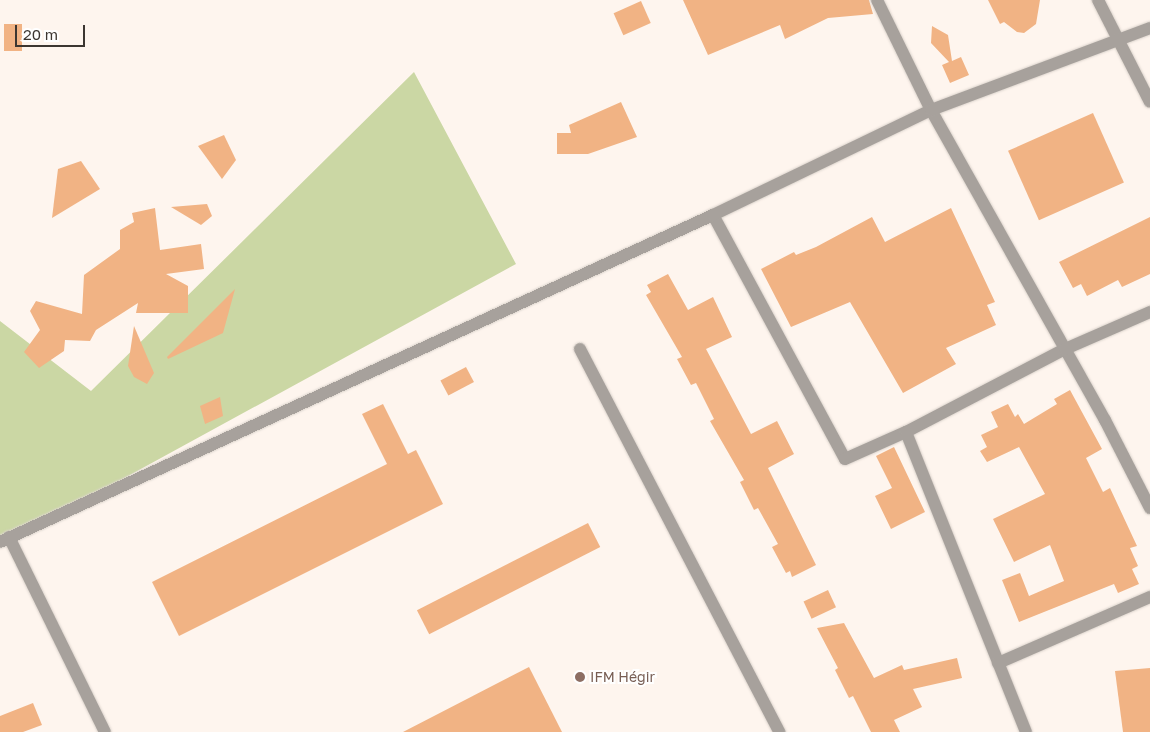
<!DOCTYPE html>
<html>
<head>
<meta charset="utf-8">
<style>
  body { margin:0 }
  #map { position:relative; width:1150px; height:732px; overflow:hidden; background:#fef5ee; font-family:"Golos Text",sans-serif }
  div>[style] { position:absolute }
  .green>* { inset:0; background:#cbd7a4 }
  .building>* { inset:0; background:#f1b384; transform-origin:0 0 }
  .roads { filter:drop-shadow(0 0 1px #dbd3cc) drop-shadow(0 0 1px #dbd3cc) }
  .minor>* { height:12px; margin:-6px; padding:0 6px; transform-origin:6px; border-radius:6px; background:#a7a19c }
  .dots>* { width:14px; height:14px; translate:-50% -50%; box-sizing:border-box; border:2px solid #fff; border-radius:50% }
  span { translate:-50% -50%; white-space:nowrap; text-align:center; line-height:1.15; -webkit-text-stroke:4px #fff; paint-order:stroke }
  .education-label { font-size:14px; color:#785e54 }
  .left { translate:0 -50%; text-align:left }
  .scale { position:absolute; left:15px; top:25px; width:70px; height:22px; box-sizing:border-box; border:2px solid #3c3631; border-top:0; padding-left:6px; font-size:15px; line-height:18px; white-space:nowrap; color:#3c3631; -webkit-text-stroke:4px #fff; paint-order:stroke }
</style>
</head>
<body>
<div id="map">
  <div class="green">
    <div style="clip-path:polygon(414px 72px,516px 264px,0 546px,0 321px,91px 391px)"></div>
  </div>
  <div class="building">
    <div style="clip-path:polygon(683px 0,869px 0,873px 14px,828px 18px,785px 39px,780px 25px,708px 55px)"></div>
    <div style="clip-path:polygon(988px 0,1040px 0,1036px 24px,1024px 33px,1017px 32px,1004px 22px,1000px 24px)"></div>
    <div style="left:641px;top:1px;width:24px;height:30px;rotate:66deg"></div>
    <div style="left:4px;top:24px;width:18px;height:27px"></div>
    <div style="clip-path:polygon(932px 26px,948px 35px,952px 61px,961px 57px,969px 75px,950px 83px,942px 65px,949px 62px,931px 43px)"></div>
    <div style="clip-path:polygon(621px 102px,637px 137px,588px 154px,557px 154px,557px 133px,571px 133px,569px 125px)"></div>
    <div style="left:1093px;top:113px;width:76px;height:93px;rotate:66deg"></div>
    <div style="clip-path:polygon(224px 135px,236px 160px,222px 179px,198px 146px)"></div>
    <div style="clip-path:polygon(81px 161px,100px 189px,52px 218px,58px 169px)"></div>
    <div style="clip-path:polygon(207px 204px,212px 216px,201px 225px,171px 207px)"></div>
    <div style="clip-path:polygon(155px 208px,160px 250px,201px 244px,204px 269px,166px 274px,188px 286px,188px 313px,136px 313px,138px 303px,96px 330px,90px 341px,65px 340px,64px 351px,39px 368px,24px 352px,40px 330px,30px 311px,36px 301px,82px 314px,84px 275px,120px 249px,120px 230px,134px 222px,132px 213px)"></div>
    <div style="clip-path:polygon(951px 208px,995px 302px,987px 305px,996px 325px,946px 348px,956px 364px,903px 393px,850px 302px,791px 327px,761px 269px,794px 252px,796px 255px,816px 247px,872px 217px,885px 242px)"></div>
    <div style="clip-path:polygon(1150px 217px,1150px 274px,1122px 287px,1118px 280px,1087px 296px,1081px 284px,1073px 288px,1059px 262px)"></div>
    <div style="clip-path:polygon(668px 274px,688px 310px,713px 297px,732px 337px,706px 349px,751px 434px,777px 421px,794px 454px,768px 468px,816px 565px,792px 577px,790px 571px,786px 573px,772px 547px,778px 544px,758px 508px,754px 510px,740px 482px,744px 480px,710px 421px,714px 419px,696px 383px,691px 385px,677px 359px,682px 357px,646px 295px,651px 292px,647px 285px)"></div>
    <div style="clip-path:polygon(235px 289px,223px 333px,168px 359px,167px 357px)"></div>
    <div style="clip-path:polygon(134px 326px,154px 373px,147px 384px,134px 377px,128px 366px)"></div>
    <div style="left:466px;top:367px;width:17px;height:29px;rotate:62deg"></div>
    <div style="clip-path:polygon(1070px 390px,1102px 449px,1086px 458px,1103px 492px,1110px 488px,1137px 546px,1130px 548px,1138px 566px,1132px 569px,1139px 584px,1118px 593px,1114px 584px,1019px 622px,1002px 580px,1020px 573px,1029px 596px,1064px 581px,1050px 545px,1014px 562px,993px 519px,1045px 494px,1019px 447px,987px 462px,980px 451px,987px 447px,981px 435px,998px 427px,991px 412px,1008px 404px,1015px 417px,1018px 414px,1024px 424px,1057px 404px,1054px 399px)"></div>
    <div style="clip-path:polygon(220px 397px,223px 416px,205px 424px,200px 406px)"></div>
    <div style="clip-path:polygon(383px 404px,408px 454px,416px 450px,443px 504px,179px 636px,152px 582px,387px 464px,362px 414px)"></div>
    <div style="clip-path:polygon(894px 447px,925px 512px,891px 529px,875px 496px,892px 488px,876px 456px)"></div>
    <div style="left:588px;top:523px;width:27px;height:192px;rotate:63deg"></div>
    <div style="left:828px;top:590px;width:19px;height:27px;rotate:65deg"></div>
    <div style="clip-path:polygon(844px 623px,874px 678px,902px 665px,904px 670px,957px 658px,962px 678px,913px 689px,922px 707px,894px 720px,900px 732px,871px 732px,853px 696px,849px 698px,835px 670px,838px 668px,817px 628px)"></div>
    <div style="clip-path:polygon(529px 667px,562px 732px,403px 732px)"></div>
    <div style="clip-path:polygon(1150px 668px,1150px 732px,1123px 732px,1115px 671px)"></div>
    <div style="clip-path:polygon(33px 703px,42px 725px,23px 732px,0 732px,0 716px)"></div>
  </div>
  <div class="roads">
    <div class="minor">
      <div style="left:877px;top:0;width:123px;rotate:63.9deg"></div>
      <div style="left:931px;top:110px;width:355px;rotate:60.7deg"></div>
      <div style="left:1105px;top:420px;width:99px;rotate:62.9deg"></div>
      <div style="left:1098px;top:0;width:114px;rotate:63deg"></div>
      <div style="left:713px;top:215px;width:277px;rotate:61.6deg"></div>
      <div style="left:845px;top:459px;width:67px;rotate:-23.9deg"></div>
      <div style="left:906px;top:432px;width:179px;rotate:-27.6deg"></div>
      <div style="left:1065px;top:349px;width:93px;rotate:-23.5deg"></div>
      <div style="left:580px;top:349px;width:432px;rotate:62.5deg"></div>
      <div style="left:906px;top:432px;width:323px;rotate:68.2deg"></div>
      <div style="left:9px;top:537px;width:217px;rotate:63.8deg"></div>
      <div style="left:0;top:542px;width:784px;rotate:-24.64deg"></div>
      <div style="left:713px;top:215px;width:242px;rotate:-25.7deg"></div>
      <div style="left:931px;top:110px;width:234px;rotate:-20.5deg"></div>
      <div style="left:998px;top:663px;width:166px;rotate:-23.5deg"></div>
    </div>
  </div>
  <div class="dots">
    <div style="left:580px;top:677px;background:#8d6e63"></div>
  </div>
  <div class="education-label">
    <span class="left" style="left:590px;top:677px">IFM Hégir</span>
  </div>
  <div class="scale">20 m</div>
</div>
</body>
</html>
